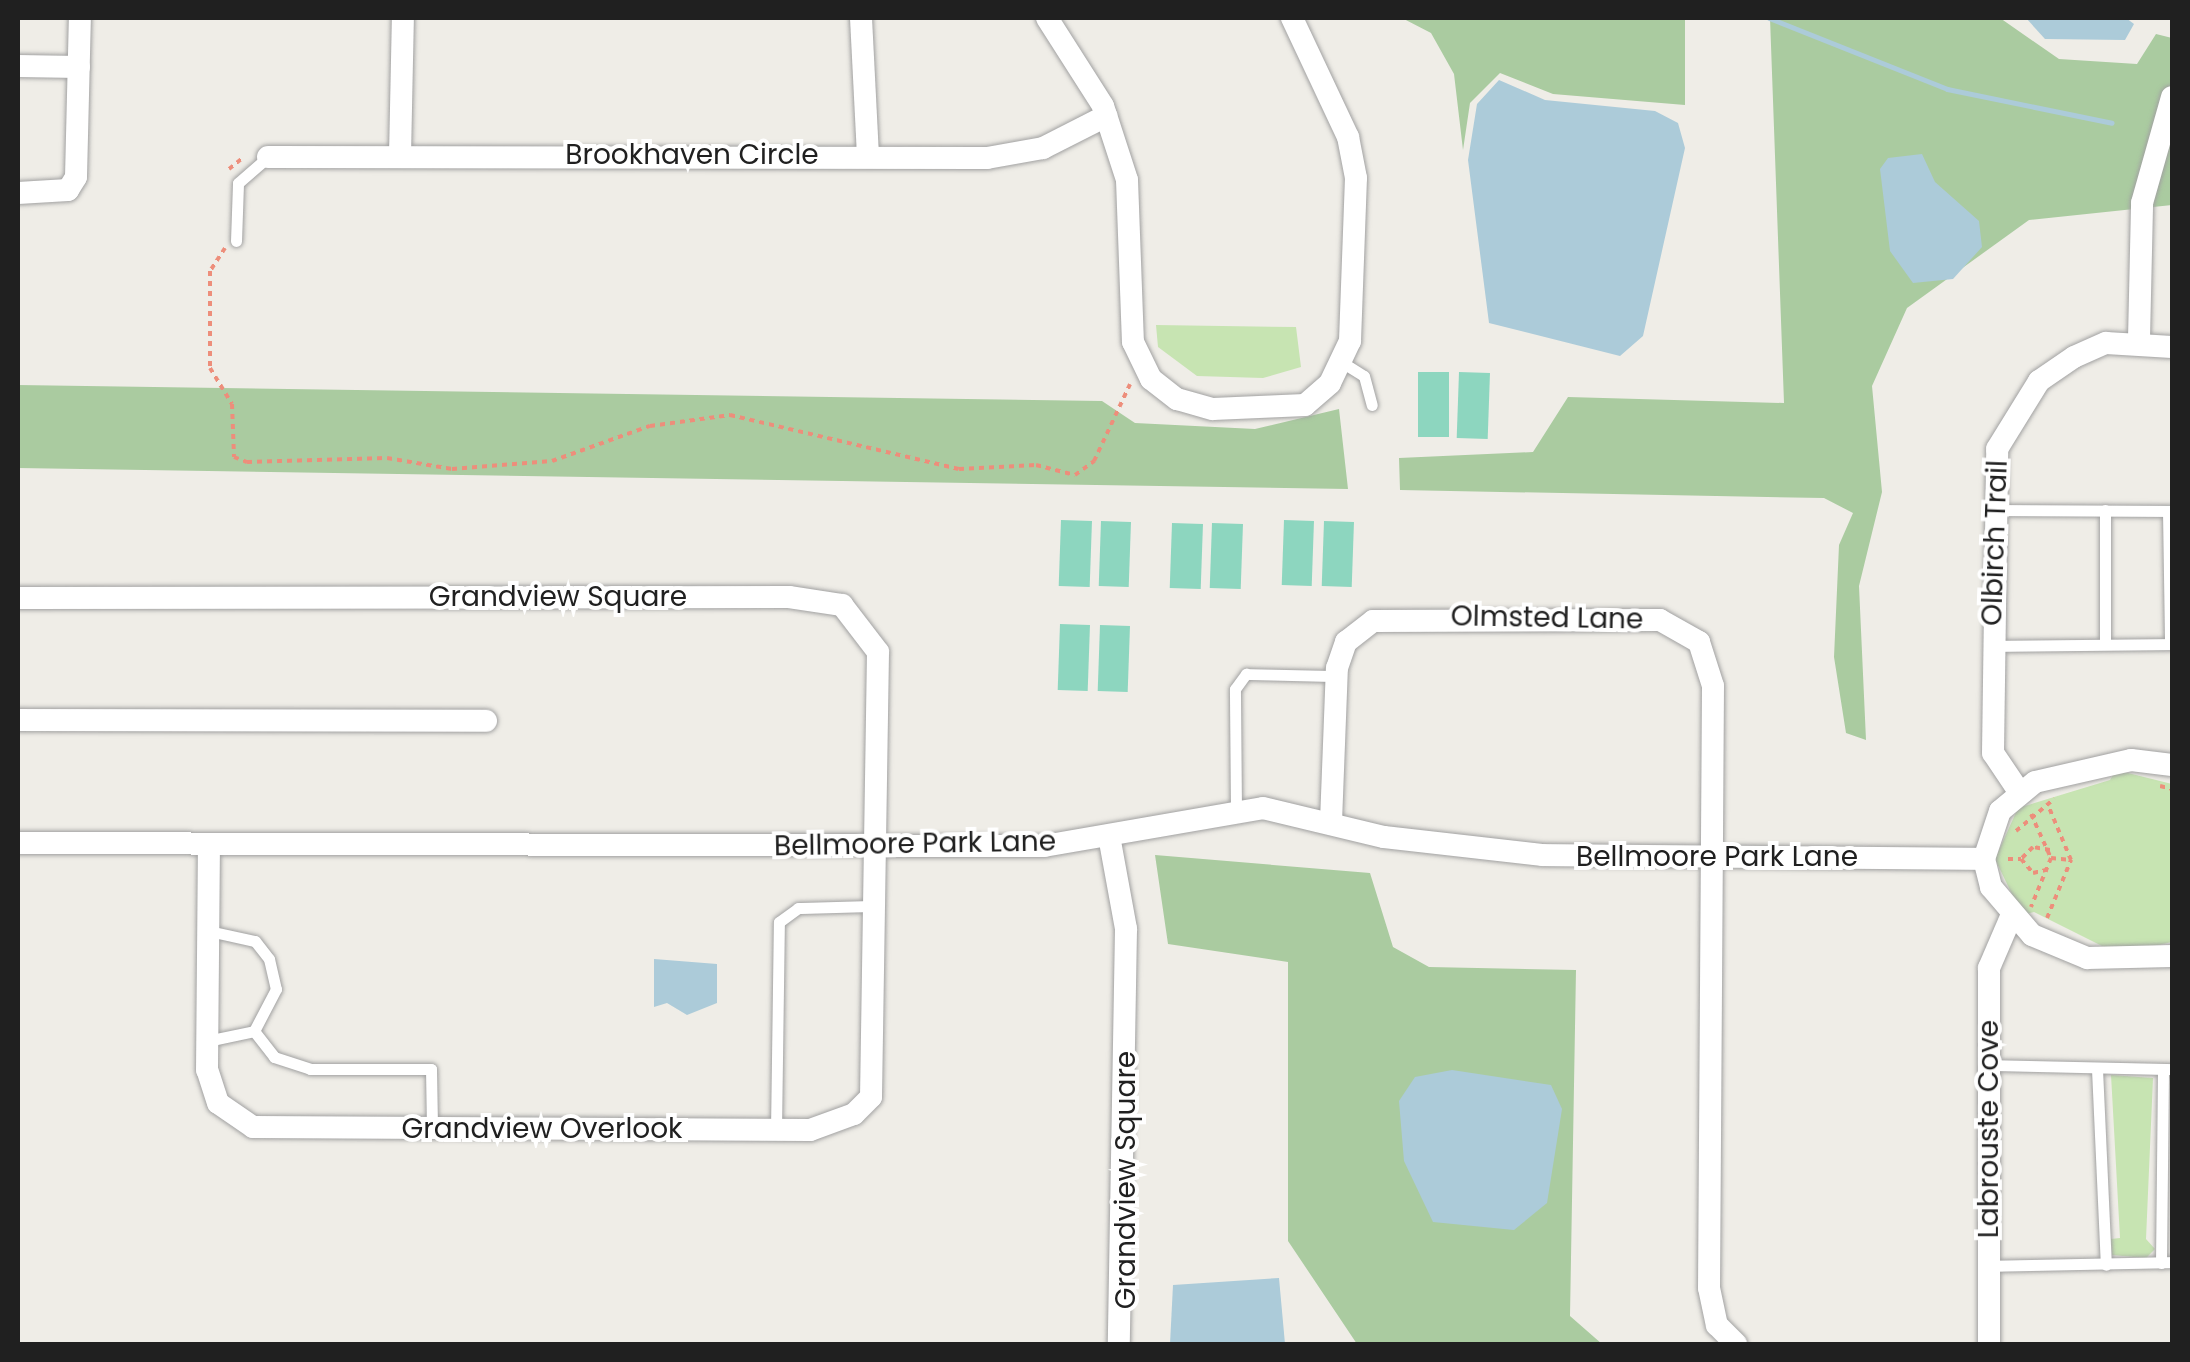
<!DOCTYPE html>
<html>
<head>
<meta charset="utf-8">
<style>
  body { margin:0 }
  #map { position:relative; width:2190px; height:1362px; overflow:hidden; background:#efede7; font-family:Poppins,sans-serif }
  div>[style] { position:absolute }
  .grass>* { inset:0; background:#c7e4b2 }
  .forest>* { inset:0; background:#aacba0 }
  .pitch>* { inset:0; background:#8dd6bf; transform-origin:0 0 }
  .water>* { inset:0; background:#accbd9 }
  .stream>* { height:5px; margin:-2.5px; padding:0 2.5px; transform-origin:2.5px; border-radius:2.5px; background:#accbd9 }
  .path>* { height:4px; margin-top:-2px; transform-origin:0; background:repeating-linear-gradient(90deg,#ed8e7b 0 5px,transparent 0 10px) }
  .roads { filter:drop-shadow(0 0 2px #a1a1a1) drop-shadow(0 0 2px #a1a1a1) }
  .service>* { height:11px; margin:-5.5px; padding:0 5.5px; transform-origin:5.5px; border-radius:5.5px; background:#fff }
  .minor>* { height:22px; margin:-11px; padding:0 11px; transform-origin:11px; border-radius:11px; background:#fff }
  span { translate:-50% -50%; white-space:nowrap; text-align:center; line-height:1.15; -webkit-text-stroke:8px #fff; paint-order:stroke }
  .street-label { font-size:28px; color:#202020 }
  .frame { position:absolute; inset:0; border:20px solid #202020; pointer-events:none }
</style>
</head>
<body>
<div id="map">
  <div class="grass">
    <div style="clip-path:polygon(1156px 325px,1296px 327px,1301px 367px,1263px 378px,1197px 376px,1158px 347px)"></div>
    <div style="clip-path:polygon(2116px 770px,2172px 784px,2172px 942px,2118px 954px,2034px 912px,2022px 915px,1995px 859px,2018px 808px,2110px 780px)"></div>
    <div style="clip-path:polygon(2111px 1075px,2153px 1078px,2146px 1239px,2155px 1249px,2146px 1258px,2112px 1255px,2111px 1239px,2120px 1238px)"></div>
  </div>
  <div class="forest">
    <div style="clip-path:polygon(1402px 18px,1685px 18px,1685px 105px,1553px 94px,1500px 73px,1470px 103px,1463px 150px,1454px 74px,1431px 33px)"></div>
    <div style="clip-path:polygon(1770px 18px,2000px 18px,2059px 59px,2137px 64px,2156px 34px,2172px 38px,2172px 205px,2029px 220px,1907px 308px,1872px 386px,1882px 492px,1859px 586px,1866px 740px,1846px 733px,1834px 657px,1839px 545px,1853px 513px,1824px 498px,1400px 490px,1399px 458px,1533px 452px,1568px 397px,1784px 403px)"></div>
    <div style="clip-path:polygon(18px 385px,1102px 401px,1135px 423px,1255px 429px,1339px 409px,1348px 489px,18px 468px)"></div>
    <div style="clip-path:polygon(1155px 855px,1370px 873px,1393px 947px,1429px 967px,1576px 970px,1570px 1316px,1602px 1344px,1357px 1344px,1288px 1241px,1288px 962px,1168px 944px)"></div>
  </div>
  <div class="pitch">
    <div style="left:1418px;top:372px;width:31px;height:65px"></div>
    <div style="left:1459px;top:372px;width:31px;height:66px;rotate:2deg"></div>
    <div style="left:1061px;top:520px;width:31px;height:66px;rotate:2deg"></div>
    <div style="left:1284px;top:520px;width:30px;height:65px;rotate:2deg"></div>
    <div style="left:1101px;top:521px;width:30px;height:65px;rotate:2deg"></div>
    <div style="left:1324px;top:521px;width:30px;height:65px;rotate:2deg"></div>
    <div style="left:1172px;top:523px;width:31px;height:65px;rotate:2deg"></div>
    <div style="left:1212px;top:523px;width:31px;height:65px;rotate:2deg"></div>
    <div style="left:1060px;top:624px;width:30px;height:66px;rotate:2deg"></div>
    <div style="left:1100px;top:625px;width:30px;height:66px;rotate:2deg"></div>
  </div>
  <div class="water">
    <div style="clip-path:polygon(2026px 18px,2126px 18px,2134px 24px,2125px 40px,2045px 39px)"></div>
    <div style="clip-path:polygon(1499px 80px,1545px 100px,1655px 111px,1678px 123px,1685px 148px,1643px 336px,1620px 356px,1489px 323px,1468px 160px,1477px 104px)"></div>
    <div style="clip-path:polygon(1922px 154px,1935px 182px,1979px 221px,1982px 247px,1953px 279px,1913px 283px,1890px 251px,1880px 169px,1888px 158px)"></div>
    <div style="clip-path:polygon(654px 959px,717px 964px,717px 1003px,687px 1015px,667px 1003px,654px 1007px)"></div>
    <div style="clip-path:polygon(1452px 1070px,1551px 1085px,1562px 1109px,1547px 1203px,1514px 1230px,1433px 1222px,1404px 1161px,1399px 1101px,1415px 1077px)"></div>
    <div style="clip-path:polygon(1279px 1278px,1285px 1344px,1170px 1344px,1173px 1285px)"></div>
  </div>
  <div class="stream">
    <div style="left:1769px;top:18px;width:192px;rotate:21.7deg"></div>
    <div style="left:1947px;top:89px;width:168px;rotate:11.6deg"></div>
  </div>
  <div class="path">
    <div style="left:229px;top:169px;width:19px;rotate:-39deg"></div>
    <div style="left:225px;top:248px;width:27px;rotate:123deg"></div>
    <div style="left:210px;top:271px;width:97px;rotate:90deg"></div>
    <div style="left:210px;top:368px;width:42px;rotate:58.6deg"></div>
    <div style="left:232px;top:404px;width:53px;rotate:87.8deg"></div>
    <div style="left:234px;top:457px;width:14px;rotate:21deg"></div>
    <div style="left:247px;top:462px;width:140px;rotate:-1.6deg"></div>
    <div style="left:387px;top:458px;width:66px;rotate:9.6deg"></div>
    <div style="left:452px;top:469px;width:100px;rotate:-4.6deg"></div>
    <div style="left:552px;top:461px;width:104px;rotate:-19.7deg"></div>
    <div style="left:650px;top:426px;width:81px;rotate:-7.8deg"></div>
    <div style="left:730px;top:415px;width:235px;rotate:13.3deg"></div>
    <div style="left:959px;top:469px;width:77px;rotate:-3deg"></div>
    <div style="left:1036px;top:465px;width:40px;rotate:14.4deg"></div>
    <div style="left:1075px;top:475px;width:24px;rotate:-36deg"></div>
    <div style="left:1094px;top:461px;width:85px;rotate:-64.9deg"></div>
    <div style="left:2160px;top:786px;width:12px;rotate:14deg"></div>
    <div style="left:2031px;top:814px;width:48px;rotate:65.6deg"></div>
    <div style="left:2051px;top:858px;width:53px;rotate:112.2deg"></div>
    <div style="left:2016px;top:831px;width:50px;rotate:-40.1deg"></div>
    <div style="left:2050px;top:850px;width:17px;rotate:-170deg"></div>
    <div style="left:2033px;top:847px;width:17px;rotate:135deg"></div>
    <div style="left:2021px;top:859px;width:18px;rotate:49deg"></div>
    <div style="left:2033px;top:873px;width:17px;rotate:-13deg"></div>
    <div style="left:2051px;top:858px;width:20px;rotate:6deg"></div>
    <div style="left:2008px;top:859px;width:13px"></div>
    <div style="left:2047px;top:918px;width:63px;rotate:-67.5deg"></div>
    <div style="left:2071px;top:860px;width:60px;rotate:-112.7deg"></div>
  </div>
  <div class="roads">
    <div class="service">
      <div style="left:236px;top:241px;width:58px;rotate:-88deg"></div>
      <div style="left:238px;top:183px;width:40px;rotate:-41deg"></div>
      <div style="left:1340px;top:361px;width:28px;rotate:32deg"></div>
      <div style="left:1364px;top:376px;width:30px;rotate:75deg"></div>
      <div style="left:1995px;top:510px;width:177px;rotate:0.3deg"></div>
      <div style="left:2105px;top:510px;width:134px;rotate:90deg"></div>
      <div style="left:2168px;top:511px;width:133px;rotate:89.1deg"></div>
      <div style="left:1991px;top:646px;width:181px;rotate:-0.6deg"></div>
      <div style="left:1236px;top:811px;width:122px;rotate:-90.5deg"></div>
      <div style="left:1235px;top:689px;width:19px;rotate:-54deg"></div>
      <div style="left:1246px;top:674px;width:91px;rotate:1.3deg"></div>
      <div style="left:209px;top:931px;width:47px;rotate:12.3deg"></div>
      <div style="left:255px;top:941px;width:23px;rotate:52deg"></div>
      <div style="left:269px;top:959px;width:31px;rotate:77deg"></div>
      <div style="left:276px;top:989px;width:47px;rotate:117.6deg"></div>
      <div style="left:207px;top:1041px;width:48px;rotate:-12deg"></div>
      <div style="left:254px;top:1031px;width:33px;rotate:52deg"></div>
      <div style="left:274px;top:1057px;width:38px;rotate:18deg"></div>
      <div style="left:310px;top:1069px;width:121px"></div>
      <div style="left:431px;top:1069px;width:59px;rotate:89deg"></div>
      <div style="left:1989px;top:1065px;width:183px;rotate:1.3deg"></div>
      <div style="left:2097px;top:1069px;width:196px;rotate:87.4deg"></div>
      <div style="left:776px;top:1130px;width:208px;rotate:-89.2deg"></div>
      <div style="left:779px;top:922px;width:24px;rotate:-36deg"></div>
      <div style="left:798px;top:908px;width:76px;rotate:-1.5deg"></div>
      <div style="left:2161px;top:1263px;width:194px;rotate:-89.4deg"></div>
      <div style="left:1988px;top:1266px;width:184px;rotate:-1.2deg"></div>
    </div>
    <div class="minor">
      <div style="left:861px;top:18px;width:137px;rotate:87.1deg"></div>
      <div style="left:1047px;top:18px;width:104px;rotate:57.5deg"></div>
      <div style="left:1103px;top:106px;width:78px;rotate:72deg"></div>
      <div style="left:1127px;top:180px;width:162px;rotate:87.9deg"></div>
      <div style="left:1133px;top:342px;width:41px;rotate:64.1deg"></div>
      <div style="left:1151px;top:379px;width:33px;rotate:38deg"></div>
      <div style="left:1177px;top:399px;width:37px;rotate:16deg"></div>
      <div style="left:1213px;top:409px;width:92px;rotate:-2.5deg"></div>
      <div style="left:1305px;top:405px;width:33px;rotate:-41deg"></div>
      <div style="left:1330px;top:383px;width:47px;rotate:-64.5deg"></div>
      <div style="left:1350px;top:341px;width:163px;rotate:-87.9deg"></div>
      <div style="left:1356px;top:178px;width:42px;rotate:-101deg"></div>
      <div style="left:1348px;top:137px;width:132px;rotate:-115.2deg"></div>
      <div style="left:18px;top:66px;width:61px;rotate:0.9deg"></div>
      <div style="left:400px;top:156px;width:138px;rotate:-88.8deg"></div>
      <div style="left:268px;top:157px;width:719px;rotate:0.08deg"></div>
      <div style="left:987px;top:158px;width:57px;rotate:-10.1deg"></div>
      <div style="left:1043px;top:148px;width:71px;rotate:-26.9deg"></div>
      <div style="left:18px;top:193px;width:50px;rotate:-3.4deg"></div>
      <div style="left:68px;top:190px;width:15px;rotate:-58deg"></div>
      <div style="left:76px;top:177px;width:159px;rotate:-88.6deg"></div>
      <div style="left:2139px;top:339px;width:136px;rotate:-88.7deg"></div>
      <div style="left:2142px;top:203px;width:110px;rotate:-74.2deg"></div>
      <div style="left:18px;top:598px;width:771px;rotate:-0.07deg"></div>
      <div style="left:789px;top:597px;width:54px;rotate:8.6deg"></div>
      <div style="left:842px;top:605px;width:59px;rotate:52.5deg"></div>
      <div style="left:878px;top:652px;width:445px;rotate:90.9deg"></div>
      <div style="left:871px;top:1097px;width:24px;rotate:135deg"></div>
      <div style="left:854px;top:1114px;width:47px;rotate:160deg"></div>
      <div style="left:810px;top:1130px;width:557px;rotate:-179.69deg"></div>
      <div style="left:253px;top:1127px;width:42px;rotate:-145.6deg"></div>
      <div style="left:218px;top:1103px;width:35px;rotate:-108deg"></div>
      <div style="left:207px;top:1070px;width:224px;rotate:-89.5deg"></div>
      <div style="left:18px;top:720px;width:468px;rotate:0.1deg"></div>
      <div style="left:2172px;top:765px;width:41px;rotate:-173deg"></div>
      <div style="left:2131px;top:760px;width:98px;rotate:167.1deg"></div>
      <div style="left:2035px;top:782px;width:45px;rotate:140.4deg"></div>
      <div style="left:2000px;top:811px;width:51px;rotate:108.4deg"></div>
      <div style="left:1984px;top:859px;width:29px;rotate:76deg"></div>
      <div style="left:1991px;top:887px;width:63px;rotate:49.5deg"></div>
      <div style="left:2032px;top:935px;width:60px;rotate:22.7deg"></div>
      <div style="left:2087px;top:958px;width:85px;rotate:-1.3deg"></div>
      <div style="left:2020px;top:793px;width:48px;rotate:-124deg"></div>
      <div style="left:1993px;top:753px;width:304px;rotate:-89.2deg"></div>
      <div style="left:1997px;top:449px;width:80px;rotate:-58.3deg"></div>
      <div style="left:2039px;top:381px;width:42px;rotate:-34.4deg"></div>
      <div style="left:2074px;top:357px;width:35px;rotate:-24deg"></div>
      <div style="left:2106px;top:343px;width:66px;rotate:3.5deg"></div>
      <div style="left:1331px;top:822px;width:154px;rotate:-87.8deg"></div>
      <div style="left:1337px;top:668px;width:28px;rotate:-71deg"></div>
      <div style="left:1346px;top:642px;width:34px;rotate:-38deg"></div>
      <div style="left:1373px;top:621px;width:287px;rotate:-0.2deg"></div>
      <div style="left:1660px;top:620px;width:45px;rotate:29.4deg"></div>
      <div style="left:1699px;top:642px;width:46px;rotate:72.3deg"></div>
      <div style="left:1713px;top:686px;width:602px;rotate:90.38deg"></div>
      <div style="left:1709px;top:1288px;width:38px;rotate:78deg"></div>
      <div style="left:1717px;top:1325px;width:27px;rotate:45deg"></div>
      <div style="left:1109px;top:836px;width:95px;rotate:79.6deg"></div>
      <div style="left:1126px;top:929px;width:415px;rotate:91deg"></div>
      <div style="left:18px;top:843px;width:1026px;rotate:0.17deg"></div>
      <div style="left:1044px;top:846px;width:222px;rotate:-9.8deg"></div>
      <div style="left:1263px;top:808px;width:124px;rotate:13.5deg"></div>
      <div style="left:1384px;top:837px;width:160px;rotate:6.5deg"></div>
      <div style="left:1543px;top:855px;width:441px;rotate:0.5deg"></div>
      <div style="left:1989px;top:1344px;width:376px;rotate:-90deg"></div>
      <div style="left:1989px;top:968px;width:56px;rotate:-66.7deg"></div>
    </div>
  </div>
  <div class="street-label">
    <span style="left:692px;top:155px">Brookhaven Circle</span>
    <span style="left:1995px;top:543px;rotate:-88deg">Olbirch Trail</span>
    <span style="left:558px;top:597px">Grandview Square</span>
    <span style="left:1547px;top:618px;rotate:1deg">Olmsted Lane</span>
    <span style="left:915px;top:844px;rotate:-1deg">Bellmoore Park Lane</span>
    <span style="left:1717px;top:857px">Bellmoore Park Lane</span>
    <span style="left:542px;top:1129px">Grandview Overlook</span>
    <span style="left:1989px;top:1129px;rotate:-90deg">Labrouste Cove</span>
    <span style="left:1126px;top:1180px;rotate:-90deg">Grandview Square</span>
  </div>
  <div class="frame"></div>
</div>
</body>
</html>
